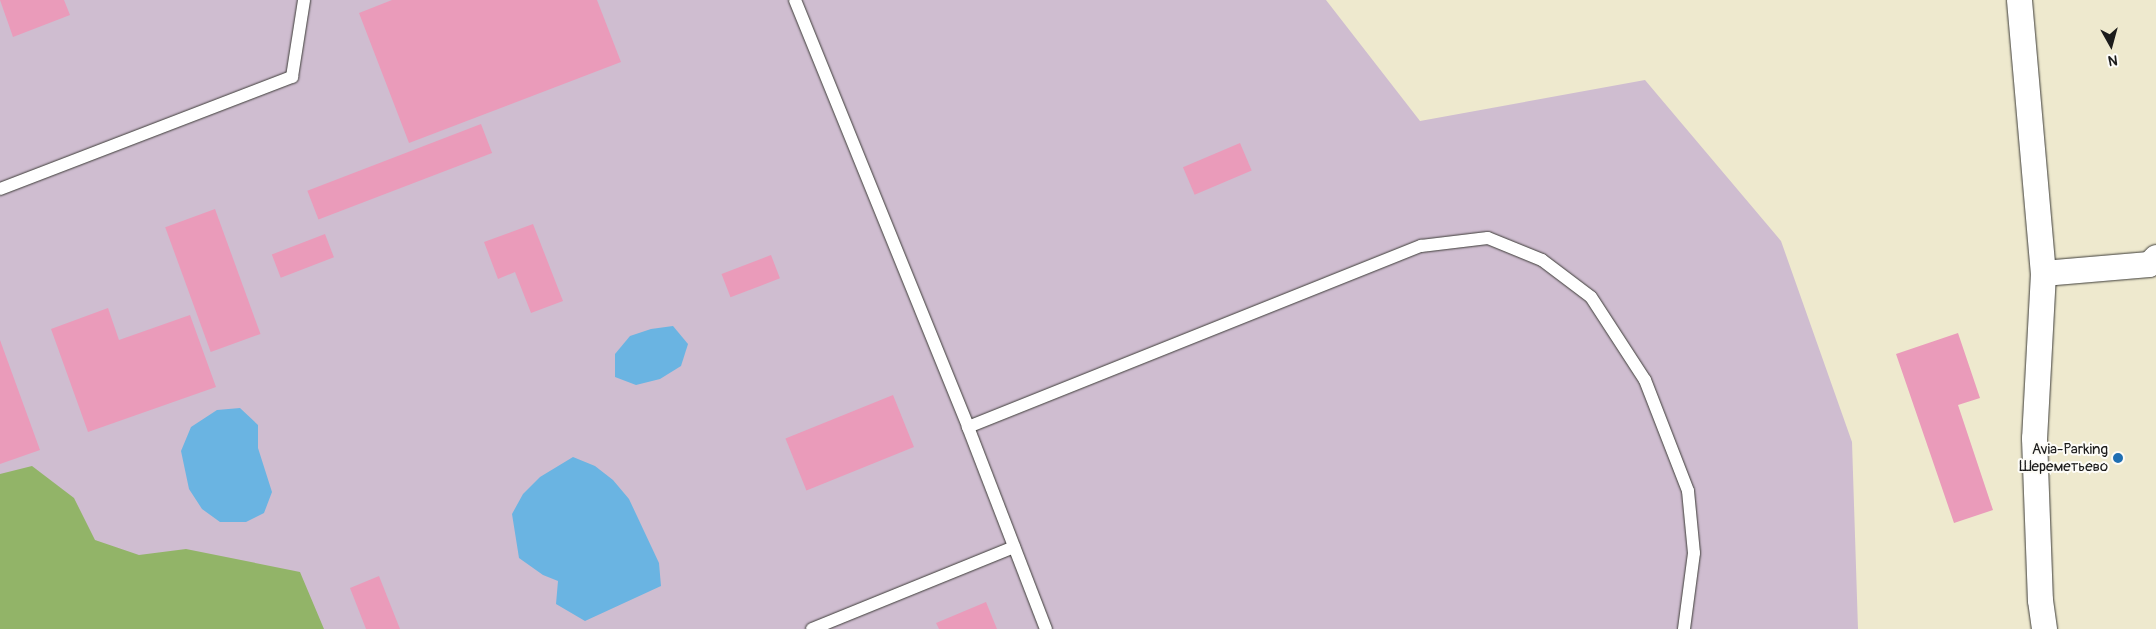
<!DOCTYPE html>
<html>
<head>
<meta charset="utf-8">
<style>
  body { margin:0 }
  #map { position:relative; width:2156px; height:629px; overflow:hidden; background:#eee9ce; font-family:Pangolin,sans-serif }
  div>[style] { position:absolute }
  .industrial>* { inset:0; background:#cfbdd0 }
  .forest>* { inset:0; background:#92b468 }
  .water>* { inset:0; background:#6ab4e2 }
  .building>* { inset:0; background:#ea9bba; transform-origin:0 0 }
  .roads { filter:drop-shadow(0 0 1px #3c3b37) drop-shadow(0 0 1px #3c3b37) }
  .lane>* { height:12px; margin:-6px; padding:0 6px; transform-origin:6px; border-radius:6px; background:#fff }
  .street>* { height:25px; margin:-12.5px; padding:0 12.5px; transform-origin:12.5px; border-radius:12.5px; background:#fff }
  .dots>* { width:14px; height:14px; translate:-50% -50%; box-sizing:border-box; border:2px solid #fdfcf7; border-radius:50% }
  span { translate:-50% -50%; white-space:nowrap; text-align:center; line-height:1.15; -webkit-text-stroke:4px #fdfcf7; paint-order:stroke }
  .poi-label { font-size:15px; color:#1c1c1c }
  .right { translate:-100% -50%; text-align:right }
  .north { position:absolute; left:2086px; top:20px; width:50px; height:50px; -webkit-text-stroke:4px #fdfcf7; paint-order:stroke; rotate:173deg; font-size:14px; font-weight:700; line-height:20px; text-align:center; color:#1c1c1c }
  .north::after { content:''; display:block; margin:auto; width:18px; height:22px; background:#1c1c1c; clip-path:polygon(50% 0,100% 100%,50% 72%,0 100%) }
</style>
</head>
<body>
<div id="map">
  <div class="industrial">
    <div style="clip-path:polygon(0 0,1326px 0,1420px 121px,1645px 80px,1781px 241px,1852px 442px,1858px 629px,0 629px)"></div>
  </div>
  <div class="forest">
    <div style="clip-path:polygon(32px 466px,74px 498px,95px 540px,139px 555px,186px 549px,300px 572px,324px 629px,0 629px,0 474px)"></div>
  </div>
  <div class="water">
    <div style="clip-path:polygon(673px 326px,688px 344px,681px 366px,660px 379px,636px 385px,615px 377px,615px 354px,630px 336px,651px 329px)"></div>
    <div style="clip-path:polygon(240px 408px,258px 425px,258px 448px,272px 492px,264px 513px,246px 522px,220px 522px,202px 509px,189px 489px,181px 451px,191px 427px,217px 410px)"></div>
    <div style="clip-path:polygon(573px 457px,595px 466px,613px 480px,629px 499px,659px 563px,661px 586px,585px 621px,556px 604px,558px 581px,543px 575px,519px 558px,512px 514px,523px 494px,540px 477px)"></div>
  </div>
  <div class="building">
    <div style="clip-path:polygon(0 0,64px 0,70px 15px,13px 37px)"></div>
    <div style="clip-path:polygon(392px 0,597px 0,621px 62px,409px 143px,359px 13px)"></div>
    <div style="left:481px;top:124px;width:31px;height:186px;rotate:69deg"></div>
    <div style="left:1240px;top:143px;width:30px;height:62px;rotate:67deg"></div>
    <div style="left:215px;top:209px;width:133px;height:53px;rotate:70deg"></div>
    <div style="clip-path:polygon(533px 224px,563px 301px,531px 313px,515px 272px,498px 279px,484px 242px)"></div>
    <div style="left:325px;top:234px;width:25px;height:57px;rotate:69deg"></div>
    <div style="left:771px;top:255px;width:25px;height:53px;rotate:69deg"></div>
    <div style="clip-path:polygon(108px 308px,119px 340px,190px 315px,216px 387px,88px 432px,51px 329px)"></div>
    <div style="clip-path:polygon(1958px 333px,1980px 398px,1958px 405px,1993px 510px,1954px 523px,1896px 354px)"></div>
    <div style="clip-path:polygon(0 340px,40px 450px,0 464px)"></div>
    <div style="left:893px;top:395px;width:56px;height:116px;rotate:68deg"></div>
    <div style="clip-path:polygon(379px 576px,400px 629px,366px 629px,350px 588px)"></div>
    <div style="clip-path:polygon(986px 602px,997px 629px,939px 629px,936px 623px)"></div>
  </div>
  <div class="roads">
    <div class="lane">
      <div style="left:795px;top:0;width:461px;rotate:67.9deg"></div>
      <div style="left:968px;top:427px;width:217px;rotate:68.9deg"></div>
      <div style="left:0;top:189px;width:313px;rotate:-21deg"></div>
      <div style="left:292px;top:77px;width:78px;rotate:-81.1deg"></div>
      <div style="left:968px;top:427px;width:488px;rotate:-21.8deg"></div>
      <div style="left:1421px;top:246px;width:67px;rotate:-6.8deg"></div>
      <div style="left:1488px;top:238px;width:58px;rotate:22.2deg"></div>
      <div style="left:1542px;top:260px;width:61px;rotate:37.1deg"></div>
      <div style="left:1591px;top:297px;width:99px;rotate:57deg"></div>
      <div style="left:1645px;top:380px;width:119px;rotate:68.8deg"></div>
      <div style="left:1688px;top:491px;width:62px;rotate:84.5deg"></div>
      <div style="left:1694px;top:553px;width:77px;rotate:97.5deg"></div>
      <div style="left:812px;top:629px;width:218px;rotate:-22.1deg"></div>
    </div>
    <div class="street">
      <div style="left:2019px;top:0;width:274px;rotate:85deg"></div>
      <div style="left:2043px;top:273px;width:165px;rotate:93.1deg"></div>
      <div style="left:2034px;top:438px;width:162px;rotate:87.9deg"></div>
      <div style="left:2040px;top:600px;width:29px;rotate:82deg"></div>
      <div style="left:2043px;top:273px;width:106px;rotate:-4.9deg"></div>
      <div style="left:2149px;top:264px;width:10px;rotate:-45deg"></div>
    </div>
  </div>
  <div class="dots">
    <div style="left:2118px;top:458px;background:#1f6fb2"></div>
  </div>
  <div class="poi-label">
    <span class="right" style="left:2108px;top:458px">Avia-Parking<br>Шереметьево</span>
  </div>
  <div class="north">N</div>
</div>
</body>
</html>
